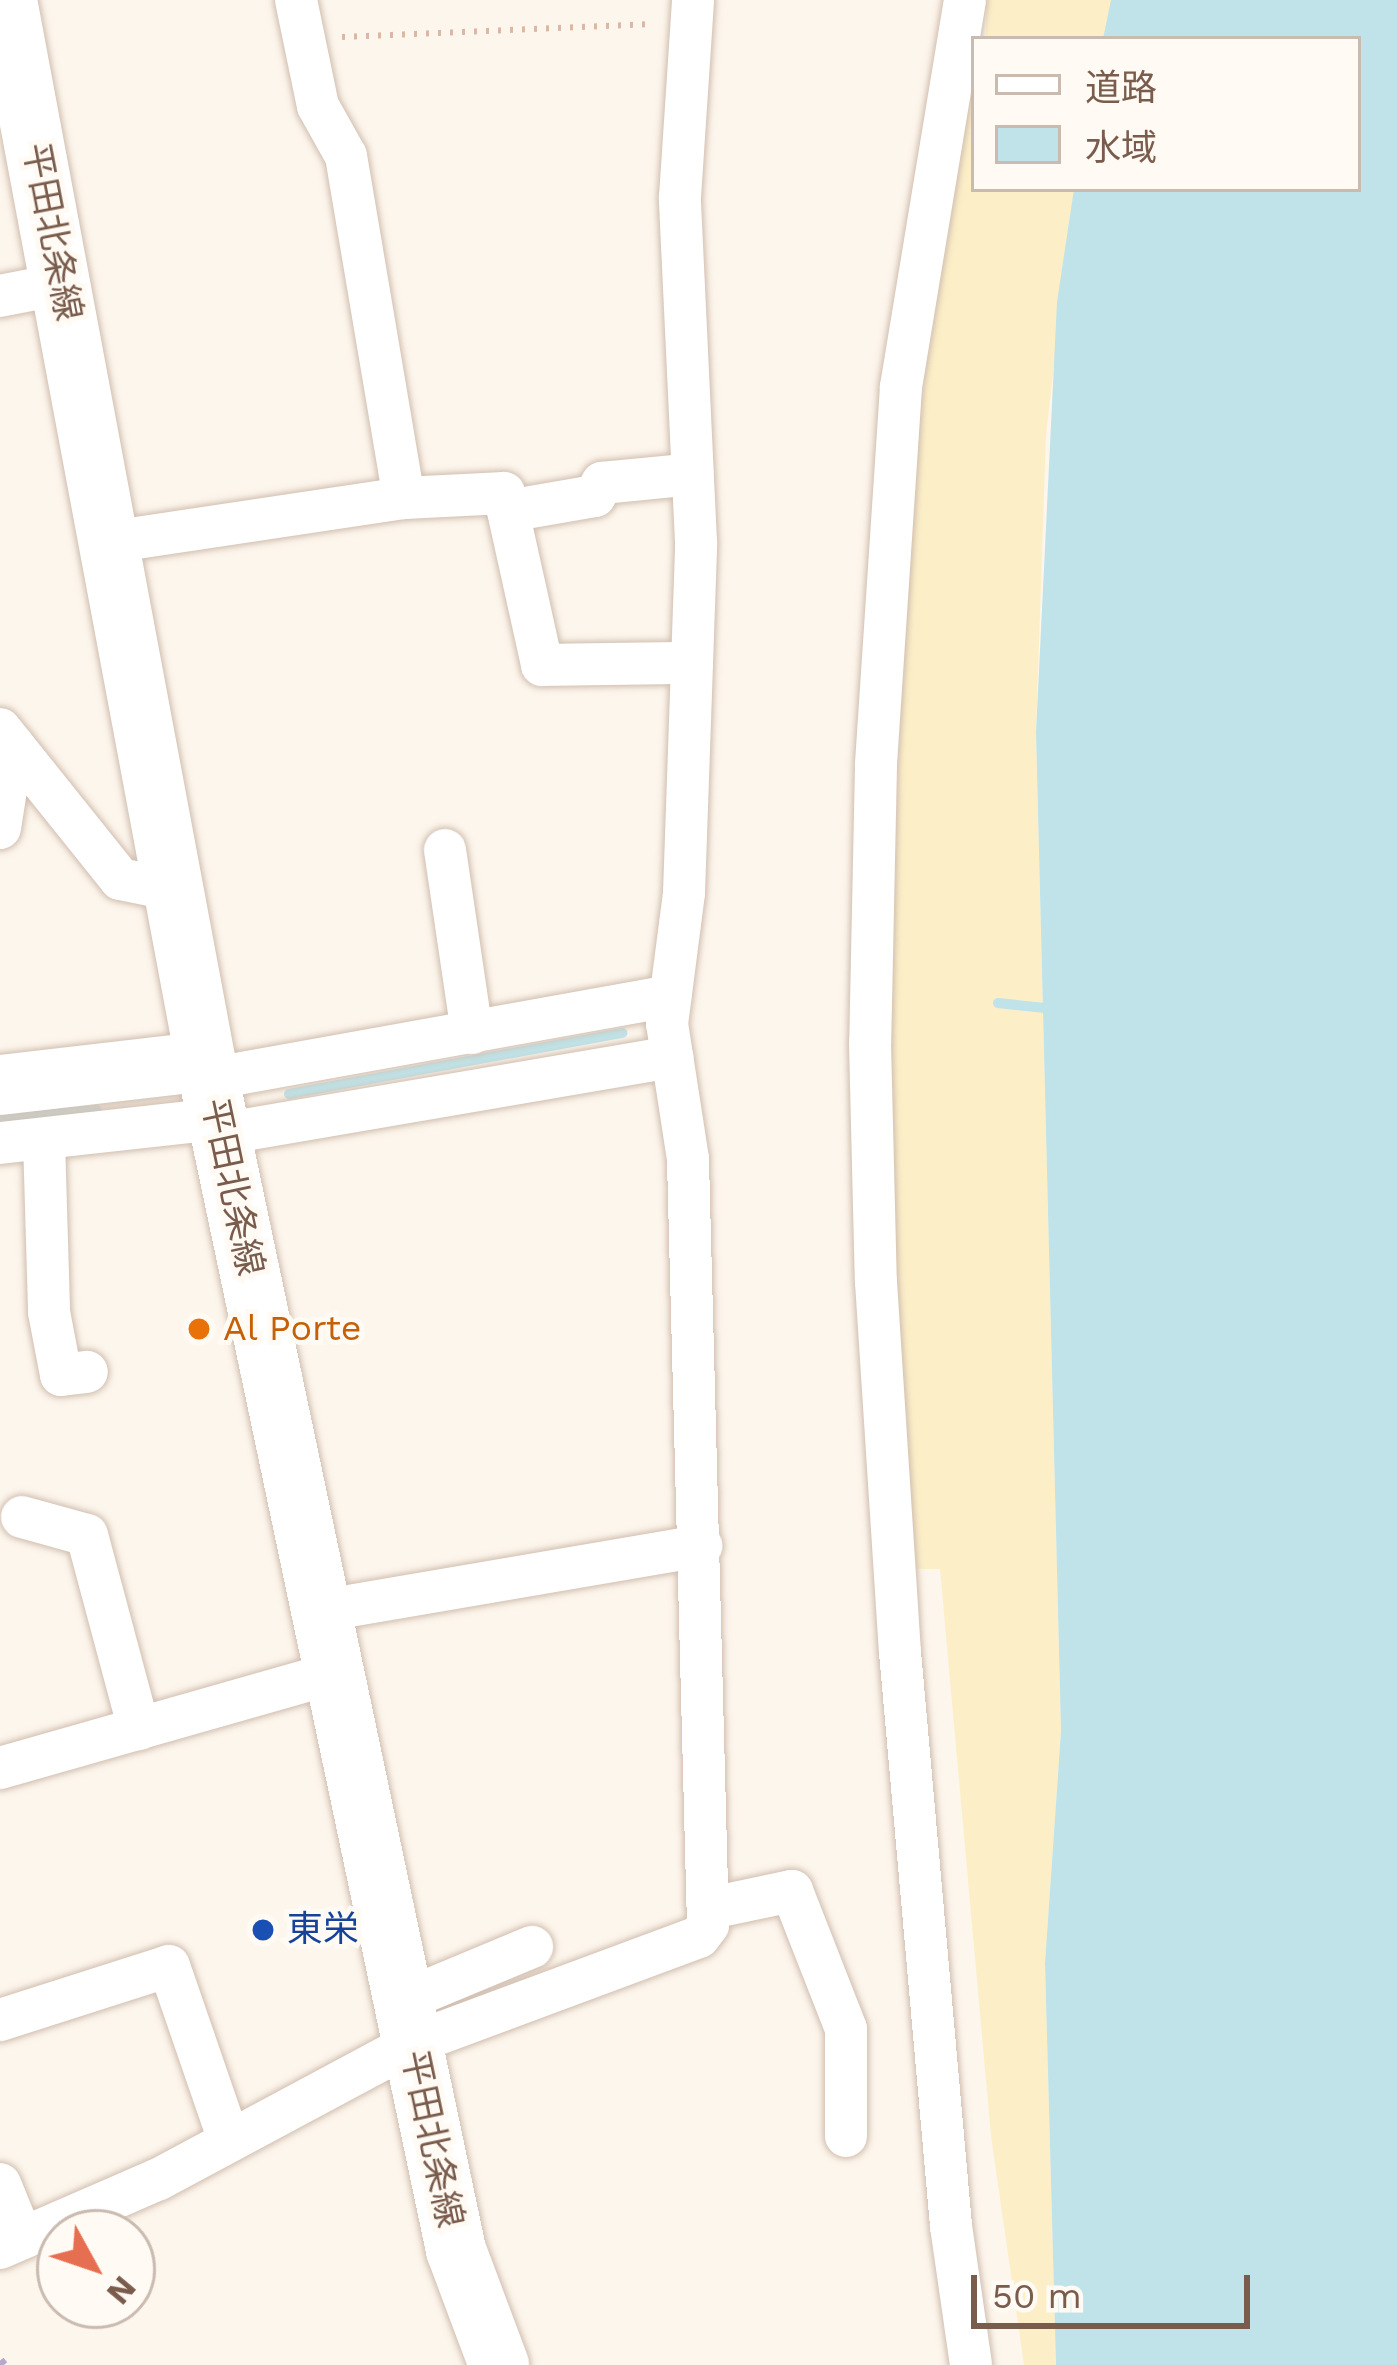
<!DOCTYPE html>
<html>
<head>
<meta charset="utf-8">
<style>
  body { margin:0 }
  #map { position:relative; width:1397px; height:2365px; overflow:hidden; background:#fdf6ec; font-family:"Work Sans","Noto Sans JP",sans-serif }
  div>[style] { position:absolute }
  .sand>* { inset:0; background:#fcefc7; transform-origin:0 0 }
  .water>* { inset:0; background:#bfe3e8 }
  .stream>* { height:10px; margin:-5px; padding:0 5px; transform-origin:5px; border-radius:5px; background:#bfe3e8 }
  .path>* { height:6px; margin-top:-3px; transform-origin:0; background:repeating-linear-gradient(90deg,#d9b8a5 0 3px,transparent 0 12px) }
  .roads { filter:drop-shadow(0 0 3px #d1beb0) drop-shadow(0 0 3px #d1beb0) }
  .street>* { height:42px; margin:-21px; padding:0 21px; transform-origin:21px; border-radius:21px; background:#fff }
  .secondary>* { height:60px; margin:-30px; padding:0 30px; transform-origin:30px; border-radius:30px; background:#fff }
  .rail>* { height:9px; margin-top:-4.5px; transform-origin:0; background:repeating-linear-gradient(90deg,#b9a8c9 0 18px,transparent 0 30px) }
  .dots>* { width:33px; height:33px; translate:-50% -50%; box-sizing:border-box; border:6px solid #fffaf3; border-radius:50% }
  span { translate:-50% -50%; white-space:nowrap; text-align:center; line-height:1.15; -webkit-text-stroke:10px #fffaf3; paint-order:stroke }
  .street-label { font-size:36px; color:#7a5c4d }
  .food-label { font-size:36px; color:#c56008 }
  .left { translate:0 -50%; text-align:left }
  .transit-label { font-size:36px; color:#164399 }
  .legend { position:absolute; left:971px; top:36px; width:390px; height:156px; box-sizing:border-box; background:#fffaf3; border:3px solid #cabbb1; margin:0; padding:15px 21px; list-style:none; font-size:36px; color:#7a5c4d }
  .legend li { display:flex; align-items:center; gap:24px; height:60px }
  .legend b { width:60px; border:3px solid #cabbb1 }
  .north { position:absolute; left:36px; top:2209px; width:120px; height:120px; box-sizing:border-box; background:#fffaf3; border:3px solid #cabbb1; border-radius:50%; rotate:130deg; font-size:33px; font-weight:700; line-height:48px; text-align:center; color:#7a5c4d }
  .north::after { content:''; display:block; margin:auto; width:42px; height:54px; background:#e76f51; clip-path:polygon(50% 0,100% 100%,50% 72%,0 100%) }
  .scale { position:absolute; left:971px; top:2275px; width:279px; height:54px; box-sizing:border-box; border:6px solid #7a5c4d; border-top:0; padding-left:15px; font-size:36px; line-height:42px; white-space:nowrap; color:#7a5c4d; -webkit-text-stroke:9px #fffaf3; paint-order:stroke }
</style>
</head>
<body>
<div id="map">
  <div class="sand">
    <div style="left:986px;top:0;width:125px;height:40px"></div>
    <div style="clip-path:polygon(974px 57px,974px 189px,1074px 189px,1046px 435px,1036px 732px,1061px 1731px,1045px 1963px,1056px 2365px,1024px 2365px,991px 2136px,940px 1569px,916px 1569px,893px 1268px,888px 1048px,909px 482px)"></div>
  </div>
  <div class="water">
    <div style="clip-path:polygon(1111px 0,1397px 0,1397px 2365px,1056px 2365px,1045px 1963px,1061px 1731px,1036px 732px,1057px 302px,1074px 189px,1358px 189px,1358px 39px,1103px 39px)"></div>
  </div>
  <div class="stream">
    <div style="left:998px;top:1003px;width:47px;rotate:6.1deg"></div>
    <div style="left:289px;top:1094px;width:339px;rotate:-10.4deg"></div>
    <div style="left:0;top:1119px;width:97px;rotate:-5.3deg"></div>
  </div>
  <div class="path">
    <div style="left:342px;top:37px;width:311px;rotate:-2.4deg"></div>
  </div>
  <div class="roads">
    <div class="street">
      <div style="left:296px;top:0;width:108px;rotate:78.3deg"></div>
      <div style="left:318px;top:106px;width:57px;rotate:60.8deg"></div>
      <div style="left:346px;top:156px;width:347px;rotate:80.4deg"></div>
      <div style="left:965px;top:0;width:392px;rotate:99.4deg"></div>
      <div style="left:901px;top:387px;width:379px;rotate:93.8deg"></div>
      <div style="left:876px;top:765px;width:278px;rotate:91.2deg"></div>
      <div style="left:870px;top:1043px;width:239px;rotate:88.6deg"></div>
      <div style="left:876px;top:1282px;width:371px;rotate:86.3deg"></div>
      <div style="left:900px;top:1652px;width:576px;rotate:84.92deg"></div>
      <div style="left:951px;top:2226px;width:140px;rotate:81.8deg"></div>
      <div style="left:0;top:296px;width:63px;rotate:-11deg"></div>
      <div style="left:508px;top:511px;width:88px;rotate:-9.8deg"></div>
      <div style="left:595px;top:496px;width:15px;rotate:-62deg"></div>
      <div style="left:602px;top:483px;width:91px;rotate:-5.6deg"></div>
      <div style="left:110px;top:542px;width:297px;rotate:-8.5deg"></div>
      <div style="left:404px;top:498px;width:100px;rotate:-2.9deg"></div>
      <div style="left:504px;top:493px;width:176px;rotate:77.5deg"></div>
      <div style="left:542px;top:665px;width:150px;rotate:-0.8deg"></div>
      <div style="left:0;top:729px;width:192px;rotate:51.3deg"></div>
      <div style="left:120px;top:879px;width:55px;rotate:11.5deg"></div>
      <div style="left:0;top:828px;width:84px;rotate:-81.1deg"></div>
      <div style="left:445px;top:850px;width:185px;rotate:81.6deg"></div>
      <div style="left:209px;top:1079px;width:469px;rotate:-10.2deg"></div>
      <div style="left:221px;top:1134px;width:458px;rotate:-9.7deg"></div>
      <div style="left:44px;top:1140px;width:172px;rotate:88.3deg"></div>
      <div style="left:49px;top:1312px;width:64px;rotate:79.2deg"></div>
      <div style="left:61px;top:1375px;width:26px;rotate:-7deg"></div>
      <div style="left:0;top:1143px;width:219px;rotate:-6.3deg"></div>
      <div style="left:22px;top:1517px;width:67px;rotate:15.5deg"></div>
      <div style="left:87px;top:1535px;width:201px;rotate:75deg"></div>
      <div style="left:320px;top:1611px;width:387px;rotate:-9.7deg"></div>
      <div style="left:0;top:1768px;width:347px;rotate:-15.9deg"></div>
      <div style="left:711px;top:1908px;width:83px;rotate:-11.9deg"></div>
      <div style="left:792px;top:1891px;width:148px;rotate:68.6deg"></div>
      <div style="left:846px;top:2029px;width:107px;rotate:90deg"></div>
      <div style="left:402px;top:2001px;width:141px;rotate:-22.6deg"></div>
      <div style="left:0;top:2020px;width:177px;rotate:-17.7deg"></div>
      <div style="left:169px;top:1966px;width:184px;rotate:71deg"></div>
      <div style="left:0;top:2184px;width:58px;rotate:67.8deg"></div>
      <div style="left:0;top:2248px;width:173px;rotate:-23.5deg"></div>
      <div style="left:159px;top:2179px;width:286px;rotate:-28.2deg"></div>
      <div style="left:411px;top:2044px;width:307px;rotate:-20.4deg"></div>
      <div style="left:699px;top:1937px;width:15px;rotate:-53deg"></div>
      <div style="left:708px;top:1925px;width:766px;rotate:-91.5deg"></div>
      <div style="left:688px;top:1159px;width:137px;rotate:-98.8deg"></div>
      <div style="left:667px;top:1024px;width:132px;rotate:-82.6deg"></div>
      <div style="left:684px;top:893px;width:351px;rotate:-88deg"></div>
      <div style="left:696px;top:542px;width:345px;rotate:-92.7deg"></div>
      <div style="left:680px;top:197px;width:197px;rotate:-86.2deg"></div>
    </div>
    <div class="secondary">
      <div style="left:7px;top:0;width:1098px;rotate:79.4deg"></div>
      <div style="left:209px;top:1079px;width:1197px;rotate:78.09deg"></div>
      <div style="left:456px;top:2250px;width:123px;rotate:69.5deg"></div>
      <div style="left:0;top:1085px;width:207px;rotate:-6.6deg"></div>
    </div>
  </div>
  <div class="rail">
    <div style="left:0;top:2360px;width:6px;rotate:51deg"></div>
  </div>
  <div class="dots">
    <div style="left:199px;top:1329px;background:#e8710a"></div>
    <div style="left:263px;top:1930px;background:#1a4fb4"></div>
  </div>
  <div class="street-label">
    <span style="left:52px;top:232px;rotate:79deg">平田北条線</span>
    <span style="left:232px;top:1187px;rotate:78deg">平田北条線</span>
    <span style="left:432px;top:2139px;rotate:78deg">平田北条線</span>
  </div>
  <div class="food-label">
    <span class="left" style="left:223px;top:1329px">Al Porte</span>
  </div>
  <div class="transit-label">
    <span class="left" style="left:287px;top:1930px">東栄</span>
  </div>
  <ul class="legend">
  <li><b style="height:15px;background:#fff"></b>道路</li>
  <li><b style="height:33px;background:#bfe3e8"></b>水域</li>
  </ul>
  <div class="north">N</div>
  <div class="scale">50 m</div>
</div>
</body>
</html>
